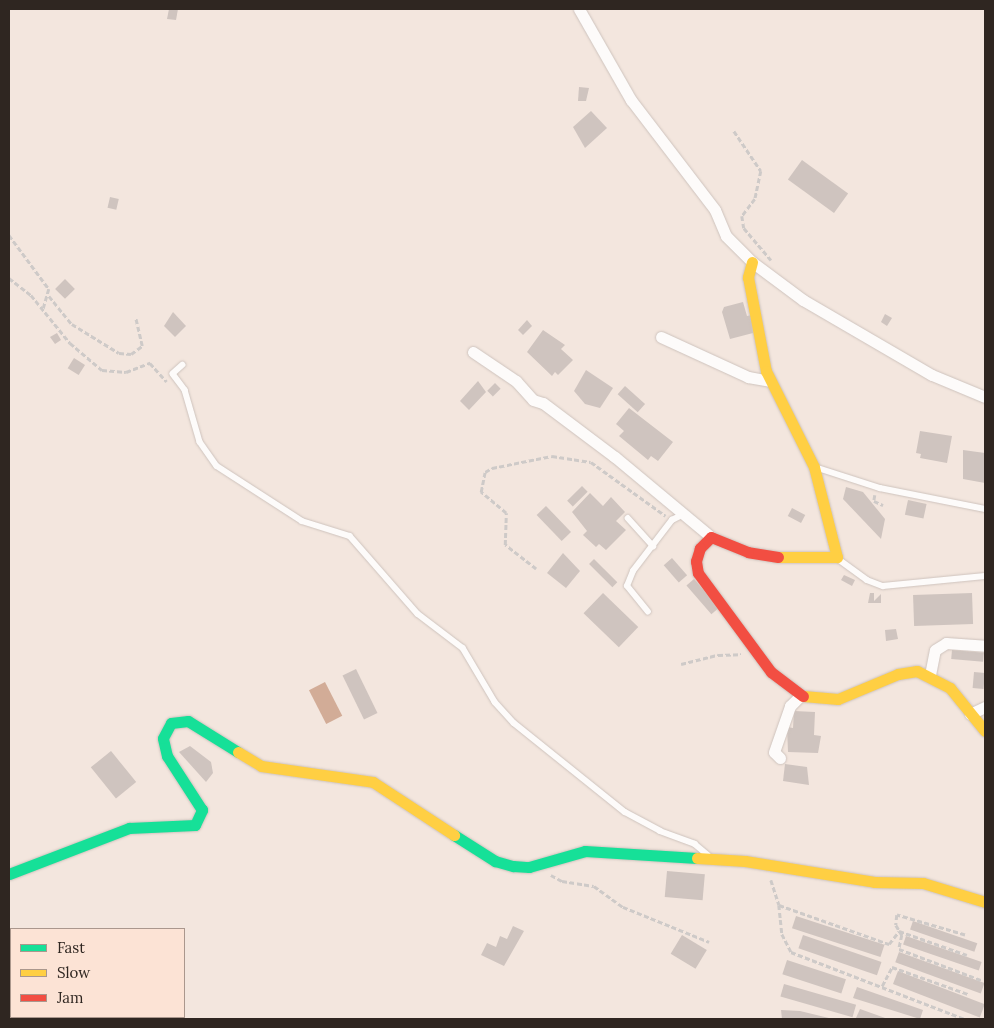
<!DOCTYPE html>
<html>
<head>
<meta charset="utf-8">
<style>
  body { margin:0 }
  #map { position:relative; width:994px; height:1028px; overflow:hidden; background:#f3e6de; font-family:Lora,serif }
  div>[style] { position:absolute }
  .water>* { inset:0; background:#d2ac97; transform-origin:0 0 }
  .building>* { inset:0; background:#cfc4bf; transform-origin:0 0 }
  .path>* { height:2.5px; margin-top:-1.25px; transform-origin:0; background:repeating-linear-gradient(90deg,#cecac8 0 5px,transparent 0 7.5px) }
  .roads { filter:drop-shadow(0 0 1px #cec3bd) drop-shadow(0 0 1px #cec3bd) }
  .lane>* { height:5.5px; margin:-2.75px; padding:0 2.75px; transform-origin:2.75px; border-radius:2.75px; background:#fdfbfa }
  .street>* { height:11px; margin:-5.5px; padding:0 5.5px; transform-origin:5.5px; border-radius:5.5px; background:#fdfbfa }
  .fast>* { height:11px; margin:-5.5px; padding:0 5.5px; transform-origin:5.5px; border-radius:5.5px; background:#16e098 }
  .slow>* { height:11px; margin:-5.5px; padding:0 5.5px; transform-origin:5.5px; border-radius:5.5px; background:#ffcf43 }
  .jam>* { height:11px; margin:-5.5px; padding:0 5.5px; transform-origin:5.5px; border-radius:5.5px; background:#f24e42 }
  span { translate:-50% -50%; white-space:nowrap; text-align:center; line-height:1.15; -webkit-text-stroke:4px #fce3d5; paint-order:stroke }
  .frame { position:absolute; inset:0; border:10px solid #2f2621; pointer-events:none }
  .legend { position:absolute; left:10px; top:928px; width:175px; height:90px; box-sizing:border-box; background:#fce3d5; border:1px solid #aa978d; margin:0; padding:6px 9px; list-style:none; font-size:15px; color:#2f2621 }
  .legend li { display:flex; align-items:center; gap:10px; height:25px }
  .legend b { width:25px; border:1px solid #aa978d }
</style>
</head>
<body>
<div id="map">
  <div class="water">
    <div style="left:325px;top:682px;width:38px;height:18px;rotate:63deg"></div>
  </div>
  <div class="building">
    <div style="clip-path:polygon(169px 9px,178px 9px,176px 20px,167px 19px)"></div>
    <div style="clip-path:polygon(579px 87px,589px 88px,586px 101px,578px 101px)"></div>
    <div style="clip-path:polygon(591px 111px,607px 128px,585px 148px,573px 127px)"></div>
    <div style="left:802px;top:160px;width:57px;height:24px;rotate:36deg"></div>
    <div style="left:110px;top:197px;width:9px;height:11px;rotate:13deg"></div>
    <div style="left:65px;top:279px;width:14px;height:14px;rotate:45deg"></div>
    <div style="clip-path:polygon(743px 302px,747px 316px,752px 315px,753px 333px,730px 339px,722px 312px,724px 307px)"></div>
    <div style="clip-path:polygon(173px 312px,186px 326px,175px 337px,164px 326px)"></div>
    <div style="clip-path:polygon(885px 314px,892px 318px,887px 326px,881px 322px)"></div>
    <div style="clip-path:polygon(527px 320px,532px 326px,523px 335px,518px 330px)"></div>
    <div style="clip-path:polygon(543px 330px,565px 345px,561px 349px,573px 360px,558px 375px,555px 372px,552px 376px,527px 352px)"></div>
    <div style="clip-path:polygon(57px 333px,61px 340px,55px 344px,50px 337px)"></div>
    <div style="left:74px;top:358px;width:13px;height:12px;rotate:32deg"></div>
    <div style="clip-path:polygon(586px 370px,613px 388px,600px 408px,585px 404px,574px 391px)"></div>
    <div style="clip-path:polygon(478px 381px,486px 392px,469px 410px,460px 401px)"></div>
    <div style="left:495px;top:383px;width:8px;height:11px;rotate:45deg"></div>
    <div style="left:625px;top:386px;width:27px;height:11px;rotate:42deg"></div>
    <div style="clip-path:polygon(629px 408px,673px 442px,658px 461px,651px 456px,648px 460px,619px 436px,624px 431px,616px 424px)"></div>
    <div style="clip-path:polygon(920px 431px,952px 436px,947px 463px,920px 458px,921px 454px,916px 453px)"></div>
    <div style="clip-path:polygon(963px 450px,985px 453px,985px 483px,963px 479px)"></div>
    <div style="left:582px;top:486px;width:8px;height:21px;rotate:45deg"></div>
    <div style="clip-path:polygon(846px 487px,863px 492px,885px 519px,881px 539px,843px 499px)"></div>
    <div style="clip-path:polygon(590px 493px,603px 506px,611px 497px,625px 512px,616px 521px,626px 530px,606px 550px,599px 544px,596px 547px,583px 535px,587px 531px,572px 512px)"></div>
    <div style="left:908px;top:500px;width:19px;height:15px;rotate:12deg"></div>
    <div style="left:546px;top:506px;width:36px;height:13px;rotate:46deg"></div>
    <div style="left:792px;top:508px;width:15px;height:9px;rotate:28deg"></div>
    <div style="clip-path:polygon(563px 553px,580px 571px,566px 588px,547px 573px)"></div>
    <div style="left:672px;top:558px;width:23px;height:11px;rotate:49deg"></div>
    <div style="left:594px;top:559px;width:33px;height:7px;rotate:45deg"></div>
    <div style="clip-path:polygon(844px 575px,855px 580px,852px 586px,841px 580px)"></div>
    <div style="left:694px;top:579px;width:38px;height:10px;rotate:49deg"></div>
    <div style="left:603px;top:593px;width:49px;height:28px;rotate:44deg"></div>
    <div style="clip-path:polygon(870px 593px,874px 593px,874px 601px,881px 594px,881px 603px,868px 603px)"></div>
    <div style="left:972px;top:593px;width:31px;height:59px;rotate:88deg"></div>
    <div style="clip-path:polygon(896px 629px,898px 639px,886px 641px,885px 630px)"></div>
    <div style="left:952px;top:650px;width:32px;height:9px;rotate:5deg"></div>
    <div style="left:356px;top:669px;width:49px;height:15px;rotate:64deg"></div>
    <div style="left:974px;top:672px;width:11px;height:16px;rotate:5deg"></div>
    <div style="clip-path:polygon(794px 711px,815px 712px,814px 735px,821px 736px,818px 753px,788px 752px,787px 727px,793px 728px)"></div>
    <div style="clip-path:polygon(190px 746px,211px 762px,213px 773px,206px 782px,179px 752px)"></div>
    <div style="left:111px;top:751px;width:40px;height:26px;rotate:51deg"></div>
    <div style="clip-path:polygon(785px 764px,807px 767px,809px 785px,783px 781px)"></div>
    <div style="left:667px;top:871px;width:38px;height:26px;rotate:5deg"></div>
    <div style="left:796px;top:916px;width:93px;height:13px;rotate:18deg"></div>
    <div style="left:913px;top:921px;width:68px;height:9px;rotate:19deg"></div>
    <div style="clip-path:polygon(513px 926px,524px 931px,504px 966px,481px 955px,487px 943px,496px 947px,500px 936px,507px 939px)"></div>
    <div style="clip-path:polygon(11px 930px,11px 960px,9px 959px)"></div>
    <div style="left:682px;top:935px;width:29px;height:22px;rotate:31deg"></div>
    <div style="left:803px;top:935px;width:83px;height:14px;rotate:19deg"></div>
    <div style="left:906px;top:936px;width:80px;height:9px;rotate:19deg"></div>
    <div style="left:899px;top:952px;width:91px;height:11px;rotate:20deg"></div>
    <div style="left:787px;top:960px;width:62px;height:15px;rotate:18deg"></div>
    <div style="left:898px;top:971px;width:93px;height:14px;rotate:21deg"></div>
    <div style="left:784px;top:984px;width:75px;height:13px;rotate:16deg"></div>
    <div style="clip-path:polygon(857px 987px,923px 1010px,920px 1019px,853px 998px)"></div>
    <div style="clip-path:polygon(860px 1009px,888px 1019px,856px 1018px)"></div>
    <div style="clip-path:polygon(781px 1010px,800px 1011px,833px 1019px,782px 1019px)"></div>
  </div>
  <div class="path">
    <div style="left:734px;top:131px;width:48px;rotate:56deg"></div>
    <div style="left:761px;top:171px;width:29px;rotate:102deg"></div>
    <div style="left:755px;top:199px;width:21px;rotate:127deg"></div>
    <div style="left:742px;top:216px;width:12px;rotate:81deg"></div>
    <div style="left:744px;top:228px;width:42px;rotate:49.8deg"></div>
    <div style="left:9px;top:235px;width:67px;rotate:53.5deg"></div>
    <div style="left:49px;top:289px;width:22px;rotate:106deg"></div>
    <div style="left:9px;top:278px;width:28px;rotate:38deg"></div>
    <div style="left:31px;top:295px;width:62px;rotate:50.9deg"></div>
    <div style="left:70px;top:343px;width:42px;rotate:40.2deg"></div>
    <div style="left:102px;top:370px;width:24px;rotate:5deg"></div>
    <div style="left:126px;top:372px;width:26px;rotate:-21deg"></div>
    <div style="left:150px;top:363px;width:25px;rotate:48deg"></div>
    <div style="left:49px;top:296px;width:36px;rotate:51deg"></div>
    <div style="left:72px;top:324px;width:55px;rotate:31.7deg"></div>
    <div style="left:119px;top:353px;width:12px;rotate:5deg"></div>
    <div style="left:131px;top:354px;width:14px;rotate:-36deg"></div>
    <div style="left:142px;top:346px;width:28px;rotate:-103deg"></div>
    <div style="left:875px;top:495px;width:6px;rotate:99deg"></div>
    <div style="left:874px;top:501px;width:10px;rotate:24deg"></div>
    <div style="left:536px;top:569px;width:39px;rotate:-142deg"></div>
    <div style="left:505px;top:545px;width:32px;rotate:-88deg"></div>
    <div style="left:506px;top:513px;width:33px;rotate:-140deg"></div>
    <div style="left:481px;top:492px;width:20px;rotate:-79deg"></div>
    <div style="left:485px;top:472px;width:8px;rotate:-30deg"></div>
    <div style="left:492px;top:468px;width:61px;rotate:-11.3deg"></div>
    <div style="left:552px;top:456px;width:39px;rotate:9deg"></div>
    <div style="left:591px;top:462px;width:92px;rotate:35.8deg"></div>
    <div style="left:681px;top:664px;width:38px;rotate:-14deg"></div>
    <div style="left:718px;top:655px;width:23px;rotate:-2deg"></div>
    <div style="left:551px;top:875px;width:13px;rotate:29deg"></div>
    <div style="left:562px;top:881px;width:32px;rotate:9deg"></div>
    <div style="left:594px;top:886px;width:36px;rotate:36deg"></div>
    <div style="left:623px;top:907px;width:93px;rotate:22.1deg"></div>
    <div style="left:771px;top:880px;width:26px;rotate:72deg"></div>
    <div style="left:779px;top:905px;width:29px;rotate:84deg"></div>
    <div style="left:782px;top:934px;width:20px;rotate:63deg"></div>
    <div style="left:791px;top:952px;width:186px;rotate:21.1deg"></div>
    <div style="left:779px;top:905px;width:117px;rotate:19.5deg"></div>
    <div style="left:889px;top:944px;width:16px;rotate:-52deg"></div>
    <div style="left:899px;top:931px;width:72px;rotate:19.4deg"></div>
    <div style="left:965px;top:935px;width:71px;rotate:-163.6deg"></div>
    <div style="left:897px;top:915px;width:10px;rotate:96deg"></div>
    <div style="left:896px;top:925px;width:12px;rotate:59deg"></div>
    <div style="left:902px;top:935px;width:14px;rotate:102deg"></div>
    <div style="left:899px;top:949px;width:88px;rotate:20.7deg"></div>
    <div style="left:882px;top:986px;width:21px;rotate:-62deg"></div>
    <div style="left:892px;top:967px;width:81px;rotate:19.6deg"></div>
  </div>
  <div class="roads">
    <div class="lane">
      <div style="left:183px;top:365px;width:13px;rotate:138deg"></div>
      <div style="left:173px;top:374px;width:20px;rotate:53deg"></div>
      <div style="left:185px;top:390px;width:54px;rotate:73.9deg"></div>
      <div style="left:200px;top:442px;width:29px;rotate:55deg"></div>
      <div style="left:217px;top:466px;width:101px;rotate:32.9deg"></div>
      <div style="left:302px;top:521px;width:50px;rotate:17.4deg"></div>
      <div style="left:350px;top:536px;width:103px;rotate:48.9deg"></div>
      <div style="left:418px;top:614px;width:56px;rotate:37.1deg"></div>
      <div style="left:463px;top:648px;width:63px;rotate:59.3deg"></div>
      <div style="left:495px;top:702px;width:28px;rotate:48deg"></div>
      <div style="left:514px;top:723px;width:142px;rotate:38.7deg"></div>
      <div style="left:625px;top:812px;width:40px;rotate:28deg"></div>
      <div style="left:660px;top:831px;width:37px;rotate:20deg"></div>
      <div style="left:695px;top:844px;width:17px;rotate:40deg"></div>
      <div style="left:818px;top:468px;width:65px;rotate:17.9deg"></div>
      <div style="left:880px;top:488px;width:107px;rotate:11.3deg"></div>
      <div style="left:628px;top:518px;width:38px;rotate:48deg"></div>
      <div style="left:837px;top:558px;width:37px;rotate:36deg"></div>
      <div style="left:867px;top:580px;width:17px;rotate:21deg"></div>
      <div style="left:883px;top:586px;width:102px;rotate:-5.6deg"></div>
      <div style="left:648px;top:612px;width:33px;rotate:-129deg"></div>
      <div style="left:627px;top:586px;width:16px;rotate:-68deg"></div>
      <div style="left:633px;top:571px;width:64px;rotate:-52.6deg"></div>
      <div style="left:672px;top:520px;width:11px;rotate:-27deg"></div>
    </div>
    <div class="street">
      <div style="left:579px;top:9px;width:105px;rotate:60.3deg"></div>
      <div style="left:631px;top:100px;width:138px;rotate:52.6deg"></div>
      <div style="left:715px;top:210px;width:28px;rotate:67deg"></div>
      <div style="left:726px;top:236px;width:37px;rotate:45deg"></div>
      <div style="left:752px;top:262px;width:64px;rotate:36.7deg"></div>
      <div style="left:803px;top:300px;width:149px;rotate:30.2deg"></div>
      <div style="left:932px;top:375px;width:57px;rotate:22.5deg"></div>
      <div style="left:661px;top:337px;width:96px;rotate:24.7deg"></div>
      <div style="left:748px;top:377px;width:22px;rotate:10deg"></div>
      <div style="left:473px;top:352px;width:52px;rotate:34deg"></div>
      <div style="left:516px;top:381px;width:25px;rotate:48deg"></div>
      <div style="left:533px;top:400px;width:10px;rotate:17deg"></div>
      <div style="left:543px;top:403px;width:90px;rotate:36.9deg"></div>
      <div style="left:615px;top:457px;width:125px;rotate:39.8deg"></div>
      <div style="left:930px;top:675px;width:25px;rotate:-79deg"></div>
      <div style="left:935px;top:650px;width:13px;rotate:-32deg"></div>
      <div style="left:946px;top:643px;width:39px;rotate:4deg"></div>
      <div style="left:970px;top:714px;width:17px;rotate:-25deg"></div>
      <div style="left:780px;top:758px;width:8px;rotate:-135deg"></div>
      <div style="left:774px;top:752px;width:49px;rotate:-70.8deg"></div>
      <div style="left:790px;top:706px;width:14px;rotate:-45deg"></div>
      <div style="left:9px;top:977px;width:3px;rotate:45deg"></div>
      <div style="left:55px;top:1017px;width:4px;rotate:34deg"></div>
    </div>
    <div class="fast">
      <div style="left:454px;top:835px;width:49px;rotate:32.4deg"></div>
      <div style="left:495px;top:861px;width:19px;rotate:16deg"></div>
      <div style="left:513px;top:866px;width:16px;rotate:4deg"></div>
      <div style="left:529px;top:867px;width:58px;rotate:-15.9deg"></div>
      <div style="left:585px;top:851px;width:112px;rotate:3.6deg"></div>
      <div style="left:9px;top:874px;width:129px;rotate:-21deg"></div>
      <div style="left:129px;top:828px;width:66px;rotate:-2.6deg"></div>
      <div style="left:195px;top:825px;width:17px;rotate:-65deg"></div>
      <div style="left:202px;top:810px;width:64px;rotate:-122.9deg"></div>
      <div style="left:167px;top:756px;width:18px;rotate:-103deg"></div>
      <div style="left:163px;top:738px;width:17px;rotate:-62deg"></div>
      <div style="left:171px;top:723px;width:17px;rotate:-7deg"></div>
      <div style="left:188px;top:721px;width:59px;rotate:31.8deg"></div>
    </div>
    <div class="slow">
      <div style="left:752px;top:262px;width:16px;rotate:105deg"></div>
      <div style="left:748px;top:277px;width:96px;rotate:79.2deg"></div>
      <div style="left:766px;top:371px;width:107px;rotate:63.4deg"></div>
      <div style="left:814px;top:467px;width:93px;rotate:75.7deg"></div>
      <div style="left:837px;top:557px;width:59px;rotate:180deg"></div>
      <div style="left:803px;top:696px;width:35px;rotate:5deg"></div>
      <div style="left:838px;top:699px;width:65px;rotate:-22.6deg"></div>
      <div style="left:898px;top:674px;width:19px;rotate:-9deg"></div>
      <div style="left:917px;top:671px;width:37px;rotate:27deg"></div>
      <div style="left:950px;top:688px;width:55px;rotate:50.9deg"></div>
      <div style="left:238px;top:752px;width:27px;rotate:31deg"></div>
      <div style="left:261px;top:766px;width:113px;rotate:8.1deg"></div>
      <div style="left:373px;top:782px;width:97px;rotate:33.2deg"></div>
      <div style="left:697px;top:858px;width:48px;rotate:3.6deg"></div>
      <div style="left:745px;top:861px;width:131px;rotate:9.2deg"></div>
      <div style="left:874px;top:882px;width:49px;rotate:1.2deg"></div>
      <div style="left:923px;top:883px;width:65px;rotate:17deg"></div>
    </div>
    <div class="jam">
      <div style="left:778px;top:557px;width:30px;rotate:-171deg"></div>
      <div style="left:748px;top:552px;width:40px;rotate:-158deg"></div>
      <div style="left:711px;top:537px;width:16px;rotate:135deg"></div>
      <div style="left:700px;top:548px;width:14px;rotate:107deg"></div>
      <div style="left:696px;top:561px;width:12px;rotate:81deg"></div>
      <div style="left:698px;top:573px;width:123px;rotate:53.6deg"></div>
      <div style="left:771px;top:672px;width:40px;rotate:37deg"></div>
    </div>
  </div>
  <div class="frame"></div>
  <ul class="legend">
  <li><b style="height:6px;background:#16e098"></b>Fast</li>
  <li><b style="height:6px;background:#ffcf43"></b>Slow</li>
  <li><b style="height:6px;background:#f24e42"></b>Jam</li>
  </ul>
</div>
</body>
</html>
